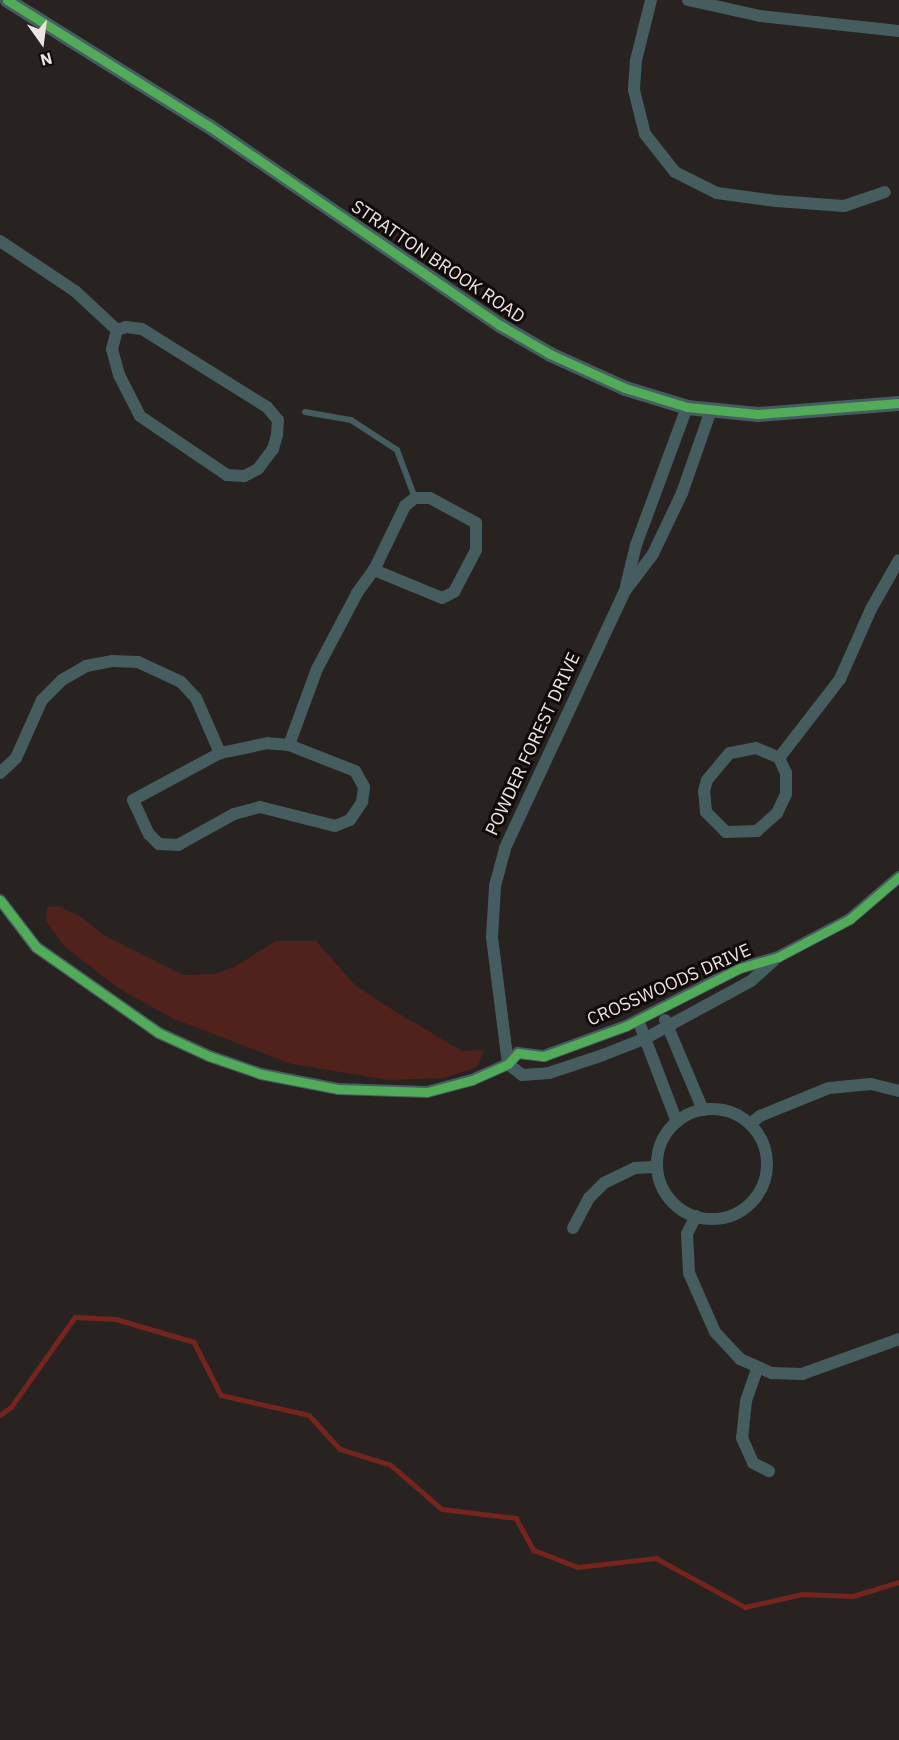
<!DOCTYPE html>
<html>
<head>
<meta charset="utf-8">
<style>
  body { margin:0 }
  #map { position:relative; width:899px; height:1740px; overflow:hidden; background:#282221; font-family:"IBM Plex Sans",sans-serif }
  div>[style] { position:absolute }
  .green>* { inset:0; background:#51211c }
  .stream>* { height:4.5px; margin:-2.25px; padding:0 2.25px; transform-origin:2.25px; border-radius:2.25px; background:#74251d }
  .service>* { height:6px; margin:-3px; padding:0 3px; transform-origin:3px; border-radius:3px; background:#455d5f }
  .minor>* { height:12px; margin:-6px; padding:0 6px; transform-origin:6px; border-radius:6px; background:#455d5f }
  .minor>.ring { margin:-6px; padding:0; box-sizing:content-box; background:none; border:12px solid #455d5f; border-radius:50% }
  .tertiary>* { height:15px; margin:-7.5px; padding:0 7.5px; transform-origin:7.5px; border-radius:7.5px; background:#455d5f }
  .cycleway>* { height:9px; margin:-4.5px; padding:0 4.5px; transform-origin:4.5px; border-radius:4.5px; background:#51ab58 }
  span { translate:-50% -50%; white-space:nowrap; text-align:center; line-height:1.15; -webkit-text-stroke:6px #100b0a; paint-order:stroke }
  .street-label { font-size:18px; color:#ece3e2 }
  .north { position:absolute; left:12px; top:12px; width:60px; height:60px; -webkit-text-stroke:4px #100b0a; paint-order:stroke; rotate:166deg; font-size:16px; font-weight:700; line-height:24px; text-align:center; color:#ece3e2 }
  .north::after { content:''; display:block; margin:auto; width:21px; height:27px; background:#ece3e2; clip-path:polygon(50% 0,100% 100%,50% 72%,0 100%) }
</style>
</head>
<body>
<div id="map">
  <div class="green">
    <div style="clip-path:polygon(57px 906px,80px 916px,107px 937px,183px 975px,215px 974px,234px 967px,276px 941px,316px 941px,355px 985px,388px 1007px,462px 1051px,484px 1050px,477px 1067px,444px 1078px,389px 1080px,292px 1064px,174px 1019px,118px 988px,63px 945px,46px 921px,47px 907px)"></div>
  </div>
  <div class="stream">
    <div style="left:0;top:1415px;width:14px;rotate:-36deg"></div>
    <div style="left:11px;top:1407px;width:110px;rotate:-54.6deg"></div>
    <div style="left:75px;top:1317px;width:41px;rotate:2.8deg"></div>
    <div style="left:116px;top:1319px;width:81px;rotate:16.4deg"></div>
    <div style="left:194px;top:1342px;width:59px;rotate:63deg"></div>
    <div style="left:221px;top:1395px;width:90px;rotate:12.8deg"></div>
    <div style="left:309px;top:1415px;width:46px;rotate:47.6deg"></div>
    <div style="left:340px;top:1449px;width:53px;rotate:17.4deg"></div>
    <div style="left:391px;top:1465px;width:67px;rotate:40.8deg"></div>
    <div style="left:442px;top:1509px;width:75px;rotate:6.9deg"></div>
    <div style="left:516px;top:1518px;width:37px;rotate:61deg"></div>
    <div style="left:534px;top:1550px;width:47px;rotate:21.1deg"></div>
    <div style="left:578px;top:1567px;width:79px;rotate:-6.6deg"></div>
    <div style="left:656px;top:1558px;width:102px;rotate:28.8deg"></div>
    <div style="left:745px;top:1607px;width:58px;rotate:-12.8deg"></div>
    <div style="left:802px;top:1594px;width:51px;rotate:2.2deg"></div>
    <div style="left:853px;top:1596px;width:48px;rotate:-16.9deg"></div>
  </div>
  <div class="service">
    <div style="left:305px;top:412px;width:47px;rotate:9.9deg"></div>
    <div style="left:351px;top:420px;width:55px;rotate:33.1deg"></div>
    <div style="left:397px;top:450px;width:51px;rotate:69.4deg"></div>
  </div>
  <div class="minor">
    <div style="left:651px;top:0;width:62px;rotate:104deg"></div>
    <div style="left:636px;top:60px;width:30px;rotate:94deg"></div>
    <div style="left:634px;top:90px;width:45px;rotate:76deg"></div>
    <div style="left:645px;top:134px;width:48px;rotate:51.7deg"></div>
    <div style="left:675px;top:172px;width:47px;rotate:26.6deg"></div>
    <div style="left:717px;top:193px;width:60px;rotate:7.7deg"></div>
    <div style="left:776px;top:201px;width:68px;rotate:4.2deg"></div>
    <div style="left:844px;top:206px;width:43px;rotate:-18.9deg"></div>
    <div style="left:688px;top:0;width:74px;rotate:12.5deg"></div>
    <div style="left:760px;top:16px;width:140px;rotate:6.2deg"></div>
    <div style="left:0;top:241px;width:90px;rotate:33.7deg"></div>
    <div style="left:75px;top:291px;width:57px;rotate:42.9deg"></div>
    <div style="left:126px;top:327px;width:16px;rotate:7deg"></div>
    <div style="left:142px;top:329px;width:147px;rotate:32deg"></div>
    <div style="left:267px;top:407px;width:17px;rotate:50deg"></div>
    <div style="left:278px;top:420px;width:15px;rotate:94deg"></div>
    <div style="left:277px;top:435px;width:15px;rotate:106deg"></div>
    <div style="left:273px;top:449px;width:25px;rotate:127deg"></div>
    <div style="left:258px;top:469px;width:16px;rotate:153deg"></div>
    <div style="left:244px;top:476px;width:17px;rotate:-177deg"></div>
    <div style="left:227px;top:475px;width:105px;rotate:-145.9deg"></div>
    <div style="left:140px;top:416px;width:46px;rotate:-117.1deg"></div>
    <div style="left:119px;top:375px;width:27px;rotate:-105deg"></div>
    <div style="left:112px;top:349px;width:20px;rotate:-75deg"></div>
    <div style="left:117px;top:330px;width:9px;rotate:-18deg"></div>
    <div style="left:626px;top:586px;width:42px;rotate:-76.3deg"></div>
    <div style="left:636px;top:545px;width:147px;rotate:-69.7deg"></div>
    <div style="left:289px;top:745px;width:81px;rotate:-69.8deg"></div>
    <div style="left:317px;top:669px;width:86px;rotate:-62.2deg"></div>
    <div style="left:357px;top:593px;width:29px;rotate:-54deg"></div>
    <div style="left:374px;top:570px;width:71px;rotate:-64.2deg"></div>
    <div style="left:405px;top:506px;width:13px;rotate:-39deg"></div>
    <div style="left:415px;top:498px;width:15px"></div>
    <div style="left:430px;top:498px;width:52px;rotate:28.5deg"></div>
    <div style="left:476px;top:523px;width:27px;rotate:90deg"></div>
    <div style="left:476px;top:550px;width:47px;rotate:117.6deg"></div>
    <div style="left:454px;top:592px;width:13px;rotate:153deg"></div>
    <div style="left:442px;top:598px;width:74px;rotate:-157.6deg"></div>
    <div style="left:756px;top:748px;width:25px;rotate:23deg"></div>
    <div style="left:779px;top:758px;width:17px;rotate:65deg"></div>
    <div style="left:786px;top:773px;width:21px;rotate:90deg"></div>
    <div style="left:786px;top:794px;width:21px;rotate:115deg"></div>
    <div style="left:777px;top:813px;width:27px;rotate:138deg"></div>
    <div style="left:757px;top:831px;width:31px;rotate:178deg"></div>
    <div style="left:726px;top:832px;width:28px;rotate:-135deg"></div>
    <div style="left:706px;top:812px;width:21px;rotate:-95deg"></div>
    <div style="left:704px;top:791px;width:11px;rotate:-75deg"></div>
    <div style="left:707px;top:780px;width:35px;rotate:-50deg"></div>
    <div style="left:730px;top:753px;width:26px;rotate:-11deg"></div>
    <div style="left:779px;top:758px;width:100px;rotate:-52.3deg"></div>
    <div style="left:840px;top:679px;width:77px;rotate:-66.1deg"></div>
    <div style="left:871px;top:609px;width:56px;rotate:-60.3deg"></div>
    <div style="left:0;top:773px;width:22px;rotate:-43deg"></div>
    <div style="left:16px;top:758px;width:64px;rotate:-65.9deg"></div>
    <div style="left:42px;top:700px;width:28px;rotate:-45deg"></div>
    <div style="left:62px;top:680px;width:28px;rotate:-30deg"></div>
    <div style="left:86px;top:666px;width:26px;rotate:-11deg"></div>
    <div style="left:112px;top:661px;width:26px;rotate:2deg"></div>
    <div style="left:138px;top:662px;width:47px;rotate:24.9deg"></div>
    <div style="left:181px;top:682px;width:22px;rotate:47deg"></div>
    <div style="left:196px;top:698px;width:60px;rotate:66.4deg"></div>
    <div style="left:220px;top:753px;width:99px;rotate:151.6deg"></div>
    <div style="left:133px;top:800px;width:38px;rotate:65deg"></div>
    <div style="left:149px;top:834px;width:14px;rotate:45deg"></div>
    <div style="left:159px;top:844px;width:19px;rotate:3deg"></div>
    <div style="left:178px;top:845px;width:64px;rotate:-29deg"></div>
    <div style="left:234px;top:814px;width:27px;rotate:-15deg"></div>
    <div style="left:260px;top:807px;width:77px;rotate:14.2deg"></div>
    <div style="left:335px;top:826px;width:16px;rotate:-22deg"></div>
    <div style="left:350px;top:820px;width:22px;rotate:-56deg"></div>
    <div style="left:362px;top:802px;width:15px;rotate:-82deg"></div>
    <div style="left:364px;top:787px;width:18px;rotate:-119deg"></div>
    <div style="left:355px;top:771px;width:71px;rotate:-158.5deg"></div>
    <div style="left:289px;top:745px;width:21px;rotate:-175deg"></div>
    <div style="left:268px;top:743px;width:49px;rotate:168.2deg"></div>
    <div style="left:0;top:900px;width:59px;rotate:52.5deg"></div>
    <div style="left:36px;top:947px;width:150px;rotate:35deg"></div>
    <div style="left:159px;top:1033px;width:55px;rotate:24.7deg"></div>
    <div style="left:209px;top:1056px;width:55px;rotate:19.1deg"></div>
    <div style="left:261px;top:1074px;width:78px;rotate:11deg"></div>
    <div style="left:338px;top:1089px;width:89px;rotate:1.9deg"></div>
    <div style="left:427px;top:1092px;width:47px;rotate:-14.9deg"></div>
    <div style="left:472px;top:1080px;width:39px;rotate:-24deg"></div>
    <div style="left:508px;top:1064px;width:15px;rotate:-48deg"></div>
    <div style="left:518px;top:1053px;width:26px;rotate:7deg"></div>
    <div style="left:544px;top:1056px;width:87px;rotate:-20.1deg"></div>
    <div style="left:626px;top:1026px;width:128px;rotate:-27deg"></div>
    <div style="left:740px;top:968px;width:40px;rotate:-16deg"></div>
    <div style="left:778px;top:957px;width:81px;rotate:-27.8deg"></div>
    <div style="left:850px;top:919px;width:65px;rotate:-40.6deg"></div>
    <div style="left:638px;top:1020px;width:109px;rotate:69.1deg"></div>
    <div style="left:665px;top:1020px;width:98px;rotate:67.1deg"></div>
    <div style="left:508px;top:1064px;width:128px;rotate:-97.2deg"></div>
    <div style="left:492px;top:937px;width:51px;rotate:-86.6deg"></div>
    <div style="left:495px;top:886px;width:39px;rotate:-75deg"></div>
    <div style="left:505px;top:848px;width:284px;rotate:-65deg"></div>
    <div style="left:625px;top:591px;width:46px;rotate:-52.9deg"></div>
    <div style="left:653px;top:554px;width:68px;rotate:-64.6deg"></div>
    <div style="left:682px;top:493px;width:88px;rotate:-70.7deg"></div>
    <div style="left:508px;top:1064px;width:18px;rotate:38deg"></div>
    <div style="left:522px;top:1075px;width:27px;rotate:-4deg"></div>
    <div style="left:549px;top:1073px;width:57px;rotate:-18.4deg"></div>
    <div style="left:603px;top:1055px;width:46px;rotate:-21.6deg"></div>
    <div style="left:646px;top:1038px;width:119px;rotate:-28.5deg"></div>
    <div style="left:751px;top:981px;width:31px;rotate:-42deg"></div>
    <div class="ring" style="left:657px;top:1109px;width:98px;height:98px"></div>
    <div style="left:750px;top:1124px;width:13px;rotate:-39deg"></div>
    <div style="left:760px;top:1116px;width:74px;rotate:-22.1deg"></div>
    <div style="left:829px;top:1088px;width:42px;rotate:-5.4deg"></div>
    <div style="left:871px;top:1084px;width:29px;rotate:14deg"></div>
    <div style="left:696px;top:1216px;width:20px;rotate:117deg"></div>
    <div style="left:687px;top:1234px;width:39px;rotate:87deg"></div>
    <div style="left:689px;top:1273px;width:64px;rotate:66.2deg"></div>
    <div style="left:715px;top:1332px;width:37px;rotate:47deg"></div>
    <div style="left:740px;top:1359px;width:35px;rotate:24deg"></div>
    <div style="left:772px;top:1373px;width:30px;rotate:2deg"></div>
    <div style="left:802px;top:1374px;width:103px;rotate:-19.8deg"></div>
    <div style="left:573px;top:1228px;width:34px;rotate:-62deg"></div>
    <div style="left:589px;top:1198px;width:21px;rotate:-45deg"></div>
    <div style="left:604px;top:1183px;width:34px;rotate:-26deg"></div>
    <div style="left:635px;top:1168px;width:22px;rotate:-3deg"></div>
    <div style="left:757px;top:1369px;width:34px;rotate:109deg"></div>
    <div style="left:746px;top:1401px;width:37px;rotate:96deg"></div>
    <div style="left:742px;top:1438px;width:27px;rotate:66deg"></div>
    <div style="left:753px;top:1463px;width:18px;rotate:27deg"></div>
  </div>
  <div class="tertiary">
    <div style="left:7px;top:0;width:238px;rotate:32deg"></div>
    <div style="left:209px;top:126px;width:353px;rotate:34.4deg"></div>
    <div style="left:500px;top:325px;width:58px;rotate:30.1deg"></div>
    <div style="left:550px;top:354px;width:82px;rotate:24.4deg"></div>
    <div style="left:625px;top:388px;width:65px;rotate:17deg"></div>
    <div style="left:687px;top:407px;width:71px;rotate:5.6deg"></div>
    <div style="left:758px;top:414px;width:141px;rotate:-4.5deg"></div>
  </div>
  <div class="cycleway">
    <div style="left:7px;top:0;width:238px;rotate:32deg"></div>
    <div style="left:209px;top:126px;width:353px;rotate:34.4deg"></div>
    <div style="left:500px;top:325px;width:58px;rotate:30.1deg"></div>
    <div style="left:550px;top:354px;width:82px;rotate:24.4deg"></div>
    <div style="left:625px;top:388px;width:65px;rotate:17deg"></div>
    <div style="left:687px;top:407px;width:71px;rotate:5.6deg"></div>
    <div style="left:758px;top:414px;width:141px;rotate:-4.5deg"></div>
    <div style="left:0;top:900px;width:59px;rotate:52.5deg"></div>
    <div style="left:36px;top:947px;width:150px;rotate:35deg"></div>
    <div style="left:159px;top:1033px;width:55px;rotate:24.7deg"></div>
    <div style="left:209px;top:1056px;width:55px;rotate:19.1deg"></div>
    <div style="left:261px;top:1074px;width:78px;rotate:11deg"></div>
    <div style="left:338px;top:1089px;width:89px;rotate:1.9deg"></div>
    <div style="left:427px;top:1092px;width:47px;rotate:-14.9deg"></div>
    <div style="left:472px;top:1080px;width:39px;rotate:-24deg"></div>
    <div style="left:508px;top:1064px;width:15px;rotate:-48deg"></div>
    <div style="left:518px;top:1053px;width:26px;rotate:7deg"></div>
    <div style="left:544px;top:1056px;width:87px;rotate:-20.1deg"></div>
    <div style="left:626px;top:1026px;width:128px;rotate:-27deg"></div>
    <div style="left:740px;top:968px;width:40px;rotate:-16deg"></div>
    <div style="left:778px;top:957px;width:81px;rotate:-27.8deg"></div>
    <div style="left:850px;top:919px;width:65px;rotate:-40.6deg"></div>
  </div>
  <div class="street-label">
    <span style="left:438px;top:262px;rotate:34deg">STRATTON BROOK ROAD</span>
    <span style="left:533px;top:744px;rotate:-65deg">POWDER FOREST DRIVE</span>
    <span style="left:669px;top:985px;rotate:-24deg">CROSSWOODS DRIVE</span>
  </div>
  <div class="north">N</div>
</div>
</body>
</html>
